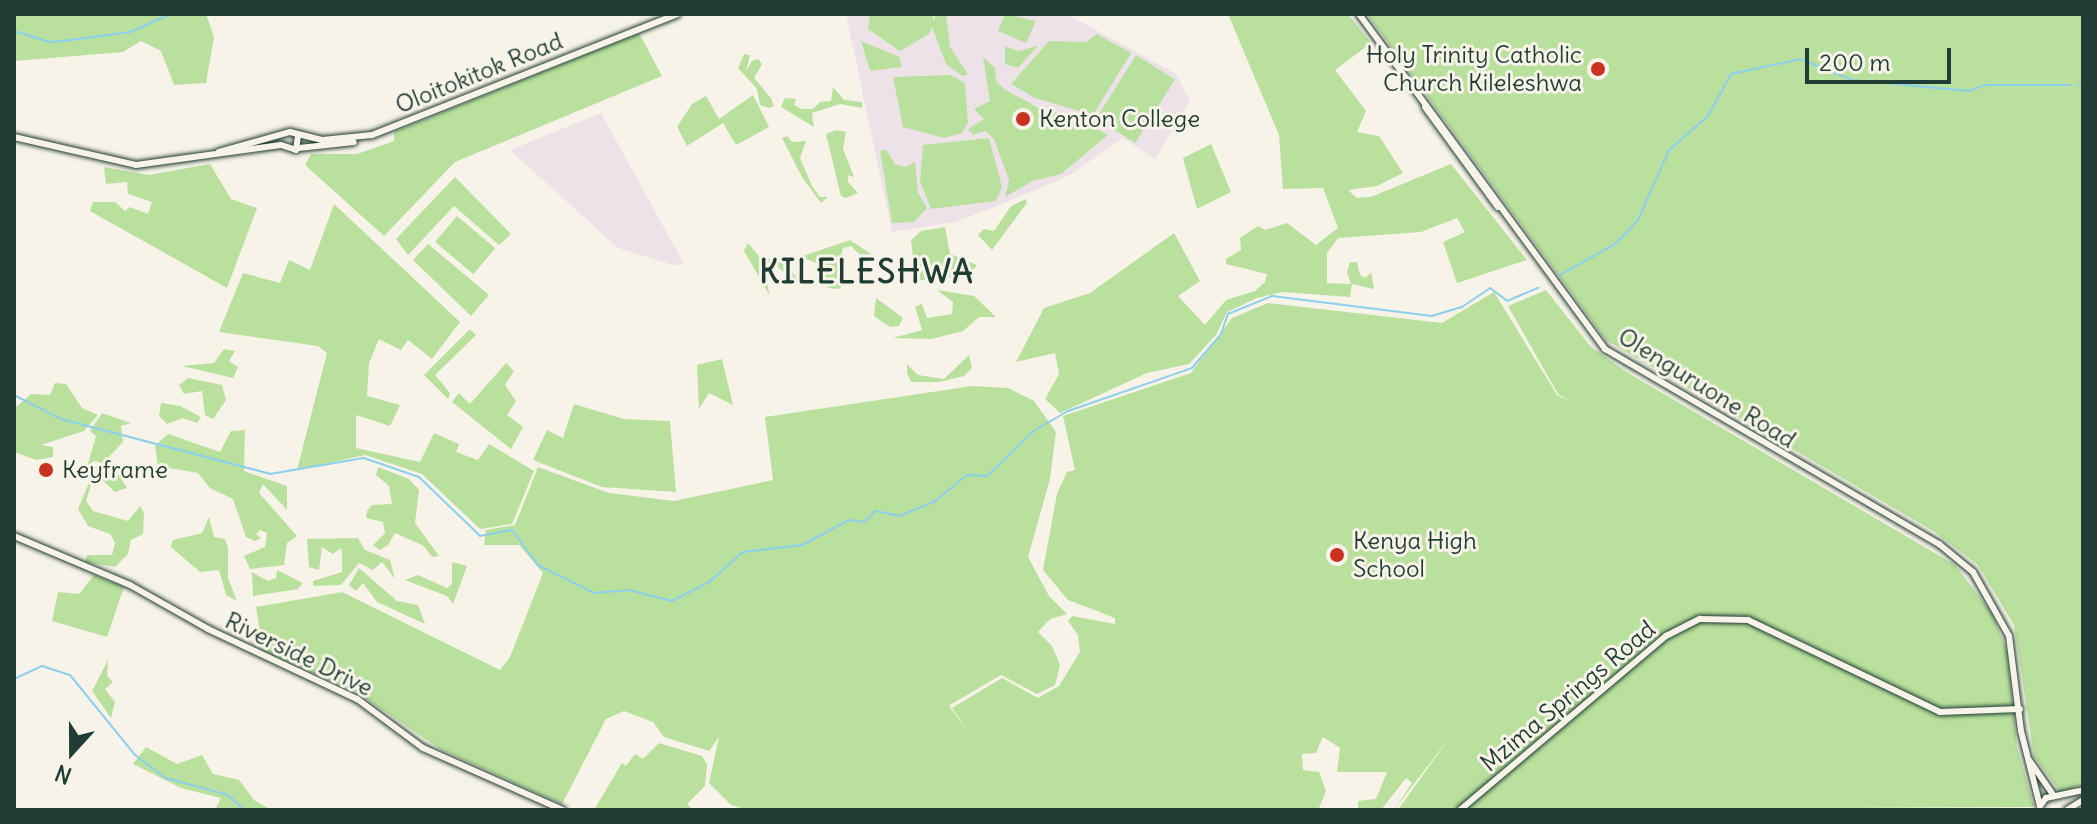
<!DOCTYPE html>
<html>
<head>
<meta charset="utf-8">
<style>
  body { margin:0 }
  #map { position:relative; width:2097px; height:824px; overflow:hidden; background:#f7f3e8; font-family:Delius,sans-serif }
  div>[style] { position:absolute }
  .built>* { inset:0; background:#eee2e9 }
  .green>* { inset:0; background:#b9e19d; transform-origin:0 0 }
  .stream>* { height:2px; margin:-1px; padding:0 1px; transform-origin:1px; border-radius:1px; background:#8ccfee }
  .roads { filter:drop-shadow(0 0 2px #1f3d34) drop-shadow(0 0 2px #1f3d34) }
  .secondary>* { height:6px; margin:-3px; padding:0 3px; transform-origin:3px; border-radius:3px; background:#f7f3e8 }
  .dots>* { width:22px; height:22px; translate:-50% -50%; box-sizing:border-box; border:4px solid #f7f3e8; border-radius:50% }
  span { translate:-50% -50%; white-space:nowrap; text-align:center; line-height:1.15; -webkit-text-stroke:6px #f7f3e8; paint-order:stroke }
  .poi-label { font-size:24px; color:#1f3d34 }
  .right { translate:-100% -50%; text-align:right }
  .left { translate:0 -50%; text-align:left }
  .street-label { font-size:24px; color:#1f3d34 }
  .district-label { font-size:32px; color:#1f3d34; font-weight:700; letter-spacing:2px }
  .frame { position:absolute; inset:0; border:16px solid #1f3d34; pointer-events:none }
  .north { position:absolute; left:32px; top:712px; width:80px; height:80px; -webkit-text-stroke:6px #f7f3e8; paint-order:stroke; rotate:201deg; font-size:22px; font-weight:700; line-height:32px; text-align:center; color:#1f3d34 }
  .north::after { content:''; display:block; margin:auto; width:28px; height:36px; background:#1f3d34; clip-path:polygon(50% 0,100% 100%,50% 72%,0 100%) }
  .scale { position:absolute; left:1805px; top:48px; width:146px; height:36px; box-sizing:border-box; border:4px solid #1f3d34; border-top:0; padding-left:10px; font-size:24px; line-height:28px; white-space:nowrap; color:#1f3d34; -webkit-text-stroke:6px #f7f3e8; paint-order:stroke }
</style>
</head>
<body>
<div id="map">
  <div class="built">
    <div style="clip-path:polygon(846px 14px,1067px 14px,1176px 74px,1190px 101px,1155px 159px,1123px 138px,1070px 175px,1012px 200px,955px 222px,892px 232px)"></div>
    <div style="clip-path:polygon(601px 113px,684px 264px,673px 265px,618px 248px,510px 150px)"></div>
  </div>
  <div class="green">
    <div style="clip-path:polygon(14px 14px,206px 14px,214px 37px,206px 83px,174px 85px,161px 51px,141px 41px,123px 52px,14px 61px)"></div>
    <div style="clip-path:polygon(870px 14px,933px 14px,933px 21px,937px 14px,946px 14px,950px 47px,968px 74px,963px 76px,946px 64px,932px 27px,929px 34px,900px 51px,868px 29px)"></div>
    <div style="clip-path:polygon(1005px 14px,1036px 21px,1026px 43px,998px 31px)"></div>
    <div style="clip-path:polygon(1228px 14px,1348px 14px,1371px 43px,1335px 70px,1366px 111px,1357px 132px,1379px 136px,1403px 173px,1377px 186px,1348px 190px,1357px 198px,1371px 197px,1451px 164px,1527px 260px,1457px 283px,1443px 242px,1465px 232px,1457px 218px,1421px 232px,1338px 238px,1327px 253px,1327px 283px,1351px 284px,1347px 272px,1350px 262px,1357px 262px,1360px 275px,1366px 278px,1371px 272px,1374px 289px,1352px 284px,1350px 297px,1282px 292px,1257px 298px,1227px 312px,1216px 335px,1189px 364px,1147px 373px,1060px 413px,1045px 399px,1059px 374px,1055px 353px,1016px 362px,1044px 308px,1090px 293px,1174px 233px,1200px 281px,1178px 296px,1205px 325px,1226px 300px,1255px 291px,1265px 282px,1267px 274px,1226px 264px,1226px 259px,1241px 250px,1240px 238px,1258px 226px,1265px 230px,1287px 223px,1316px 245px,1338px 228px,1323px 188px,1283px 189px,1279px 135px)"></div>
    <div style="clip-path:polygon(1367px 14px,2083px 14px,2083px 784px,2061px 793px,2034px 756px,2014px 625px,1978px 565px,1935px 532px,1606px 340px)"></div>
    <div style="clip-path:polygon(639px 33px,662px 76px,455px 162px,384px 236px,305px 165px,311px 154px,357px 154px,394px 141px,394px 132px)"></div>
    <div style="clip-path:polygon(1097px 34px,1131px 53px,1093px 115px,1035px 98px,1011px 84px,1049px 41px,1086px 42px)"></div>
    <div style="clip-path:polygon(861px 41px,900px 57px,901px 67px,870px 71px)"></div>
    <div style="clip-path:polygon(1005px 46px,1018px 51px,1038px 46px,1018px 68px,1005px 64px)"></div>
    <div style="clip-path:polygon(744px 54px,750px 55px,746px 71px,752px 61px,758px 59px,762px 64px,754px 78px,771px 98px,774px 106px,769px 108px,760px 105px,757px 89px,738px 68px)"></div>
    <div style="left:1136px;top:55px;width:46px;height:75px;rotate:32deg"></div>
    <div style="clip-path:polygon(983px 57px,995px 68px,996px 81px,1004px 89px,1044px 111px,1070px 114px,1108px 135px,1061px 174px,1033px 181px,1005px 197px,1009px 180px,994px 139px,985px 131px,973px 135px,968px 129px,984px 119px,974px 109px,990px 101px)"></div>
    <div style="clip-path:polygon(951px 75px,965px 83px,968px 123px,962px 133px,944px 138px,903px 127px,893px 77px)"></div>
    <div style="clip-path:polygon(833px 87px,844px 100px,862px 102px,862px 108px,840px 104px,812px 113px,814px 127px,781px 107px,785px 98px,796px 99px,794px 105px,802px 109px,813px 109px,820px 102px,831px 101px)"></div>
    <div style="clip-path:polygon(753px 95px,769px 127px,736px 145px,723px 123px,687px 146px,677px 127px,692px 104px,706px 96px,719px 119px)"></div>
    <div style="clip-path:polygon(836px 130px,846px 132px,843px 149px,854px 177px,848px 175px,848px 182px,858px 193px,846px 198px,841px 196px,826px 134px)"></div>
    <div style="clip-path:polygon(787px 136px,792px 142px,806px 141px,800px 158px,812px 186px,820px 197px,828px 197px,821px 203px,802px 177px,782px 138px)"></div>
    <div style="clip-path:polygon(989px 138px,1002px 187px,996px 201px,931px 209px,920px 181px,923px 145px)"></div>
    <div style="clip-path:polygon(1211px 144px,1231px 192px,1197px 209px,1183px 158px)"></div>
    <div style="clip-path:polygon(886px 150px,895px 164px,905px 167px,915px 162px,918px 193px,927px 208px,914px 222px,892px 223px,880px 151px)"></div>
    <div style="clip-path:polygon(210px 164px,231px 199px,257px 208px,227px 288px,90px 211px,93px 202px,115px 202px,125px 211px,130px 207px,148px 214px,152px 202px,128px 194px,127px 182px,106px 184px,104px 167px,149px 175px)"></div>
    <div style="clip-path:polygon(455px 177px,511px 234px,499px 245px,454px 206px,408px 255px,396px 239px)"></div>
    <div style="clip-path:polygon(1026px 199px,1027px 203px,992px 250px,978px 235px,984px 229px,994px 231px,1011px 206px)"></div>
    <div style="clip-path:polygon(334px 204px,460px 322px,432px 359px,408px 340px,401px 350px,379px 339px,369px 363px,367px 396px,400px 405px,390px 426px,356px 415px,356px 448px,420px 462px,434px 433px,459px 444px,456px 452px,478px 460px,489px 444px,534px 471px,512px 524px,480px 529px,422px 474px,365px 455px,297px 470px,327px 353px,318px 346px,219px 332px,243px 273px,280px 283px,289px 260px,310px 270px)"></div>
    <div style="left:457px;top:216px;width:50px;height:34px;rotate:40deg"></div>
    <div style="clip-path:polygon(945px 227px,950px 254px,977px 265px,970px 275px,916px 281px,911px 240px,921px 231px)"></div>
    <div style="clip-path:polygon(850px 240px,874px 256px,866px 261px,851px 246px,843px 248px,837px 272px,847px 282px,839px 289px,828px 288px,823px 283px,828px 267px,800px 257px)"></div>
    <div style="clip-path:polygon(748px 243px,762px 260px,783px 256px,800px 284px,784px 283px,786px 275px,778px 267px,764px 270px,770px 296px,744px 251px)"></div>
    <div style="clip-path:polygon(428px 244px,489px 295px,471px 316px,413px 260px)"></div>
    <div style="clip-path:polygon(937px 290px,974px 296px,996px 317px,979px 317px,963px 331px,931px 339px,893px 338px,922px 330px,915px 307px,922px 304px,927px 318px,952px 314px,953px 302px)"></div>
    <div style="clip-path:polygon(evenodd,1546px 290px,1591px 347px,1628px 373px,1955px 565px,1992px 613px,2007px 651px,2017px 747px,2034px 807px,1398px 810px,1450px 737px,1394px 810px,1412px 783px,1406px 778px,1381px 810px,747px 810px,731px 805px,709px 783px,719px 737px,709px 751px,664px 737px,653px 722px,624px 711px,606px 719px,562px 804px,440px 749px,355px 691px,263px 651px,256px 607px,342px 592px,500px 670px,510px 657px,543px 573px,519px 545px,484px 545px,486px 530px,515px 525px,538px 467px,609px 493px,674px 501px,773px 480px,765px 417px,972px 386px,1008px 388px,1034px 401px,1056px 432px,1050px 479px,1028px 557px,1049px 596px,1067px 614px,1050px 619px,1038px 632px,1052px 646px,1060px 665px,1055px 685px,1037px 694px,1001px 675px,950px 705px,951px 709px,966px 728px,952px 708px,1002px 678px,1038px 698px,1059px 686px,1080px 652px,1078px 635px,1068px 621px,1072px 616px,1115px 624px,1115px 618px,1068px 600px,1043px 570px,1057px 494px,1067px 472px,1075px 470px,1063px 416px,1191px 373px,1232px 318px,1268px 303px,1442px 323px,1494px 292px,1557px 395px,1572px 402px,1558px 394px,1508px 306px,1546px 290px,1323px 737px,1340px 748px,1337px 772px,1387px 772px,1376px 799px,1358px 801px,1358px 808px,1319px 808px,1326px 791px,1319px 772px,1303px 770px,1302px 754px,1316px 753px,1323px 737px)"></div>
    <div style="clip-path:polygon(876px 298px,903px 318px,899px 326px,890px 327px,874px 316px)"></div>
    <div style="clip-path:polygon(470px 329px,476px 335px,435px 375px,450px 393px,448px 399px,424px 375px)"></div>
    <div style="clip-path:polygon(224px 349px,235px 351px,229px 361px,238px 367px,233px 378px,182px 366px,214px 363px)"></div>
    <div style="clip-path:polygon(969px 355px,972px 368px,964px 376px,939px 382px,911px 382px,907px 373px,907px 364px,918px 375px,944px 379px)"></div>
    <div style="clip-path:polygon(722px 359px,733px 405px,709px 393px,699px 409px,697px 365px)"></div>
    <div style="clip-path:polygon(506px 363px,514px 371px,505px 385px,516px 401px,507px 415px,523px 427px,511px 449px,452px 402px,459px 393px,470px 404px)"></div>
    <div style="clip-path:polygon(188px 378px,222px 385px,226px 400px,213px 419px,205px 415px,202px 391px,184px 394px,179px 385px)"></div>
    <div style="clip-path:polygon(55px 383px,66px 384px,82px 408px,98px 415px,84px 431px,41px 445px,53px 447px,53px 457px,36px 460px,14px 452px,14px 409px,31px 394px,50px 395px)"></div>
    <div style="clip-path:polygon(161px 403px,180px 406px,201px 417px,197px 423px,183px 418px,167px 424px,159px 416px)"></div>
    <div style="clip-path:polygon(574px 404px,624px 419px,670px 421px,676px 492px,602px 487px,533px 460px,547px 430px,563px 438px)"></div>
    <div style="clip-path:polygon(102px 413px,131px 423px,121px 426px,123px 442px,103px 463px,94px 461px,87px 467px,96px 436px,90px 431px)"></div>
    <div style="clip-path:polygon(245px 430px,244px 471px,287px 486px,287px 510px,263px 484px,259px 493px,297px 536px,287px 543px,284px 565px,250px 569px,244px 556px,265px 547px,267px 533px,260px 530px,256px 534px,261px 538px,255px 541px,246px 537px,233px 499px,210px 488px,198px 473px,158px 466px,155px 446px,168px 434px,220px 452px,231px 431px)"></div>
    <div style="clip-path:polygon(96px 466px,119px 475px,127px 488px,115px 492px,95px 473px,86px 501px,93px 511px,128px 521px,140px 506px,144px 513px,143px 534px,131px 540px,128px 554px,115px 567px,85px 562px,87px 555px,112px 555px,115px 543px,110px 534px,88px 526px,78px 509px)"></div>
    <div style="clip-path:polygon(378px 467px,409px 479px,419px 490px,415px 523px,439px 556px,432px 557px,424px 546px,395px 533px,388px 545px,380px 550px,373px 545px,385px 533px,383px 522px,366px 518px,367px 511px,372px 505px,392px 504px,389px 486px,376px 475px)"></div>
    <div style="clip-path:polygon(209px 517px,214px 537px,225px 539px,228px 547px,228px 578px,237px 601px,226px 595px,219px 570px,200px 572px,171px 547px,173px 540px,202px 533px)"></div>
    <div style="clip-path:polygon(358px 538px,365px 550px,390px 560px,395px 579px,382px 562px,373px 570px,359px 563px,341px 585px,313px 586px,313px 581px,342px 572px,342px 553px,341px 548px,333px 554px,322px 547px,319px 570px,309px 567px,307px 539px)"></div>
    <div style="clip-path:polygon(452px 562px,467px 566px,453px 604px,447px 596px,405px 580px,418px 575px,447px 588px,452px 584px)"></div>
    <div style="clip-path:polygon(359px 568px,397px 601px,418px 605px,425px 624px,377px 602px,363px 583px,356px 591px,349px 585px)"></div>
    <div style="clip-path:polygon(277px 570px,303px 583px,298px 589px,253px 596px,252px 572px,268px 581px,276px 578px)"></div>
    <div style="clip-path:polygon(94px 575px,124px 587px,107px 637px,52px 621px,58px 592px,79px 594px)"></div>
    <div style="clip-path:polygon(108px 660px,107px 676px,113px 682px,105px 689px,115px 702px,111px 718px,92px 691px)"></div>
    <div style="clip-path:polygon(659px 743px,702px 756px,707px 764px,705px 786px,687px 804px,694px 810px,594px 810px,622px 763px,626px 766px,635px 754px,643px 759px)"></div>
    <div style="clip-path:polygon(146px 747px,177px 764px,202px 755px,213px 774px,239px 780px,254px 800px,271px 810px,215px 810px,221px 798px,181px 788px,133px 764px)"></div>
  </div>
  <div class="stream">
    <div style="left:14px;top:31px;width:39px;rotate:17deg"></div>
    <div style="left:51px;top:42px;width:20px;rotate:-6deg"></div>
    <div style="left:71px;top:40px;width:60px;rotate:-7.7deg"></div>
    <div style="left:130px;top:32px;width:45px;rotate:-23.7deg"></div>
    <div style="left:2079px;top:85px;width:4px;rotate:-14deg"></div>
    <div style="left:1560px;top:275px;width:63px;rotate:-29.4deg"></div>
    <div style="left:1615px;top:244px;width:33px;rotate:-46deg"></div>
    <div style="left:1638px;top:220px;width:77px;rotate:-66.1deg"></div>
    <div style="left:1669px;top:150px;width:52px;rotate:-41.1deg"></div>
    <div style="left:1708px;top:116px;width:48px;rotate:-61.3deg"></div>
    <div style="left:1731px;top:74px;width:72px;rotate:-12.1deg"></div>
    <div style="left:1801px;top:59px;width:55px;rotate:22.4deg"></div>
    <div style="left:1852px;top:80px;width:118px;rotate:5.4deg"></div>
    <div style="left:1969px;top:91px;width:17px;rotate:-21deg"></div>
    <div style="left:1985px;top:85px;width:86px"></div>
    <div style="left:14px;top:395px;width:53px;rotate:27.1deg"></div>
    <div style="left:61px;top:419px;width:216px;rotate:14.7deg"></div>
    <div style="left:270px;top:474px;width:95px;rotate:-9.7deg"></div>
    <div style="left:364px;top:458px;width:58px;rotate:19.1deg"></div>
    <div style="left:419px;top:477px;width:85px;rotate:44deg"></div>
    <div style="left:480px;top:536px;width:33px;rotate:-11deg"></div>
    <div style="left:512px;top:530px;width:44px;rotate:53.4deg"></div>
    <div style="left:538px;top:565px;width:63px;rotate:26.6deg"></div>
    <div style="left:594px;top:593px;width:35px;rotate:-5deg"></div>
    <div style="left:629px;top:590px;width:44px;rotate:14.3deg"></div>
    <div style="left:672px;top:601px;width:42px;rotate:-27.2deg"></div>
    <div style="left:709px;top:582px;width:45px;rotate:-41.4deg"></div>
    <div style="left:743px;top:552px;width:59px;rotate:-6.8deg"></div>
    <div style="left:802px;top:545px;width:53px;rotate:-28deg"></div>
    <div style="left:849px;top:520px;width:15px;rotate:8deg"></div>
    <div style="left:864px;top:522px;width:16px;rotate:-43deg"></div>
    <div style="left:876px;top:511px;width:24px;rotate:12deg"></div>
    <div style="left:899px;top:516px;width:38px;rotate:-22deg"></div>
    <div style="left:934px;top:502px;width:43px;rotate:-39.3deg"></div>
    <div style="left:967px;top:475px;width:20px;rotate:3deg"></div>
    <div style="left:987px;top:476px;width:66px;rotate:-43.8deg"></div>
    <div style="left:1035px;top:430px;width:38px;rotate:-30deg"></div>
    <div style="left:1068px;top:411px;width:131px;rotate:-19.1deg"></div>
    <div style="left:1192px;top:368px;width:45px;rotate:-49.5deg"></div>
    <div style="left:1221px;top:334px;width:21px;rotate:-71deg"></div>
    <div style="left:1228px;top:314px;width:48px;rotate:-22.2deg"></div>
    <div style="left:1272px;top:296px;width:161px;rotate:7.1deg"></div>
    <div style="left:1432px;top:316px;width:31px;rotate:-17deg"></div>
    <div style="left:1462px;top:307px;width:34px;rotate:-34deg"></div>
    <div style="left:1490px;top:288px;width:21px;rotate:37deg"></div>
    <div style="left:1507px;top:301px;width:34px;rotate:-23deg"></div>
    <div style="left:14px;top:679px;width:31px;rotate:-25deg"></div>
    <div style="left:42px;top:666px;width:29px;rotate:18deg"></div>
    <div style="left:70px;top:675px;width:103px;rotate:50.9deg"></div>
    <div style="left:135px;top:755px;width:39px;rotate:37deg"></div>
    <div style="left:166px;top:778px;width:64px;rotate:15.3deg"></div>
    <div style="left:228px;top:795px;width:22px;rotate:43deg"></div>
  </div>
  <div class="roads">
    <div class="secondary">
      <div style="left:1359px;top:14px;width:416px;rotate:53.7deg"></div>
      <div style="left:1605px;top:349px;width:387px;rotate:30.3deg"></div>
      <div style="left:1939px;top:544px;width:44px;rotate:39.5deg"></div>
      <div style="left:1973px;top:572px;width:73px;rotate:60.6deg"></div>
      <div style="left:2009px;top:636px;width:96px;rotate:82.8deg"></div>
      <div style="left:2021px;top:731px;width:77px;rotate:75.8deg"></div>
      <div style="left:1425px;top:107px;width:124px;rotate:53.9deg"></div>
      <div style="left:14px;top:137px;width:125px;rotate:12.9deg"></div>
      <div style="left:136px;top:165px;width:146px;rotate:-7.9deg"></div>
      <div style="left:281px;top:145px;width:16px;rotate:18deg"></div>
      <div style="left:296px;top:150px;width:15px;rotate:-82deg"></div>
      <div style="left:299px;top:148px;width:55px;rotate:-6.2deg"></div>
      <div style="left:219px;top:152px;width:74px;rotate:-15.7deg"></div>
      <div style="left:290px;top:132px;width:33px;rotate:14deg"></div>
      <div style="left:322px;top:140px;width:50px;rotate:-5.7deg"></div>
      <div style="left:372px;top:135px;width:328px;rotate:-21.6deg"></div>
      <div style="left:14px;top:536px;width:126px;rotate:22.9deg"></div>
      <div style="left:130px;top:585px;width:90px;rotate:29.4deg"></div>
      <div style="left:208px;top:629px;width:165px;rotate:25.2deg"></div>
      <div style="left:357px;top:699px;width:82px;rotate:36.6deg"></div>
      <div style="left:423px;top:748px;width:153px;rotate:23.9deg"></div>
      <div style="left:2029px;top:760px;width:44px;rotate:55.2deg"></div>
      <div style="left:2040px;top:806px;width:10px;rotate:-53deg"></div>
      <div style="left:2046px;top:798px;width:38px;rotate:-12deg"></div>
      <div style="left:1460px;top:810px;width:270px;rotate:-40.2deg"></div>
      <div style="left:1666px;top:636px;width:38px;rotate:-27deg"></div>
      <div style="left:1700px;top:619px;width:48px;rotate:1.2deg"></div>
      <div style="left:1748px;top:620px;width:213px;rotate:25.6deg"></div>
      <div style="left:1940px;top:712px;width:80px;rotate:-2.1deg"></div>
      <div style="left:2067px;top:810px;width:19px;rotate:-32deg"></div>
    </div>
  </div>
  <div class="dots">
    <div style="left:1598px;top:69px;background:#c8321e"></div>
    <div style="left:1023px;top:119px;background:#c8321e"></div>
    <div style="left:46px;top:470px;background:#c8321e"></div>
    <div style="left:1337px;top:555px;background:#c8321e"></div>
  </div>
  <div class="poi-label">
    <span class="right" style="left:1582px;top:69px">Holy Trinity Catholic<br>Church Kileleshwa</span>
    <span class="left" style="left:1039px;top:119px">Kenton College</span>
    <span class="left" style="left:62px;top:470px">Keyframe</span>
    <span class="left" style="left:1353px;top:555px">Kenya High<br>School</span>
  </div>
  <div class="street-label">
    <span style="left:479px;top:73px;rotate:-22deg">Oloitokitok Road</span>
    <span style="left:1707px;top:388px;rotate:32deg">Olenguruone Road</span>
    <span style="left:299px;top:654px;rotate:26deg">Riverside Drive</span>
    <span style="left:1568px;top:696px;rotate:-40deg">Mzima Springs Road</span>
  </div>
  <div class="district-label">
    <span style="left:867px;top:272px">KILELESHWA</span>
  </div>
  <div class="frame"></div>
  <div class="north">N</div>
  <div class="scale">200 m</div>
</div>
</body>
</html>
